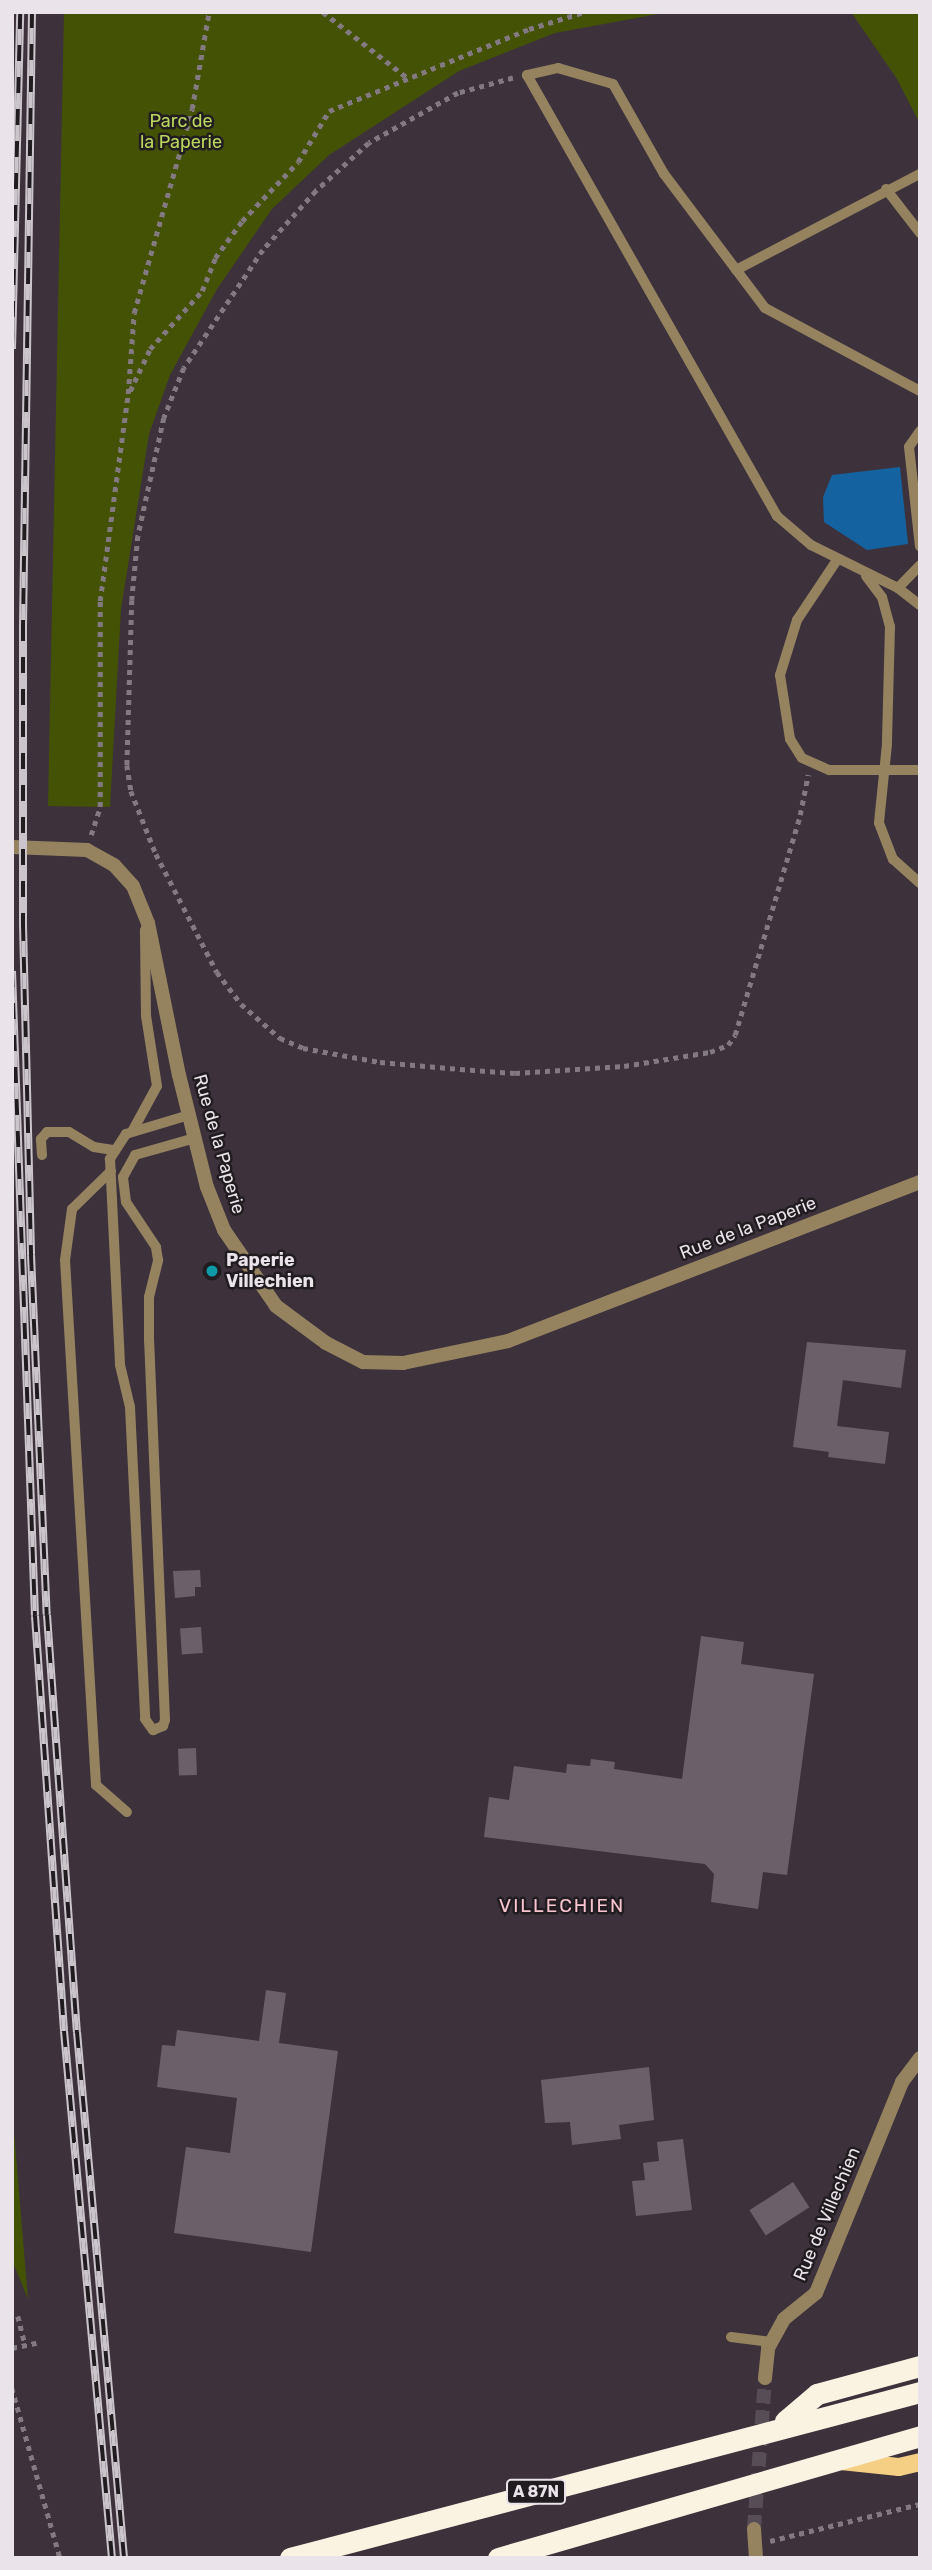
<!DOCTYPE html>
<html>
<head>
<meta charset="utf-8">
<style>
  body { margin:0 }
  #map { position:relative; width:932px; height:2570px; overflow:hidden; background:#3d323c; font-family:Rubik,sans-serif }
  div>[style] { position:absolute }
  .green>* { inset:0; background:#445206 }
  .water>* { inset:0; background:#1463a0 }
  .building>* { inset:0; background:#6b606a; transform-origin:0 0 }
  .minor-tunnel>* { height:14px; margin-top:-7px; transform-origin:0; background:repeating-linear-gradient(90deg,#574d56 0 14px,transparent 0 21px) }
  .path>* { height:4.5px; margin-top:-2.25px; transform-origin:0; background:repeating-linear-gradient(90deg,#827981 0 5px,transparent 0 10px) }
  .service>* { height:10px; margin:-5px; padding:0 5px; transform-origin:5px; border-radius:5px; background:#958360 }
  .minor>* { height:14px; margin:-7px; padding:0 7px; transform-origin:7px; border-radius:7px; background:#958360 }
  .primary>* { height:18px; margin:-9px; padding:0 9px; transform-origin:9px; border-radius:9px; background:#f4cf84 }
  .motorway>* { height:21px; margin:-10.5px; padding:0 10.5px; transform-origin:10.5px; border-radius:10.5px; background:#fbf3e2 }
  .rail>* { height:8px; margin-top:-4px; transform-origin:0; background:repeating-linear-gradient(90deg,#211c20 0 16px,#cbc4cb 0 32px); box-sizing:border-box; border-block:2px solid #cbc4cb }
  .dots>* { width:19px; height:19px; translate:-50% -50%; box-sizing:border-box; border:4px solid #211c20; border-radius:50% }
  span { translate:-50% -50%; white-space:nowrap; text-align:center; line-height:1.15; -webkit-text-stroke:5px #211c20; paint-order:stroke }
  .shield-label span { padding:2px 5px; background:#211c20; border:2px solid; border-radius:5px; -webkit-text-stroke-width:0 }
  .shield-label { font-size:16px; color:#eae4ea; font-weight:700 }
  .park-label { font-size:18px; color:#bad75e }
  .street-label { font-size:18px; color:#eae4ea }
  .poi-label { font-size:18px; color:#eae4ea; font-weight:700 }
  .left { translate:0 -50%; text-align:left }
  .neighbourhood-label { font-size:19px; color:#f8c5d0; letter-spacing:2px }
  .frame { position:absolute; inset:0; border:14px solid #eae4ea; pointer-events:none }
</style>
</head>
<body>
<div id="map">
  <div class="green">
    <div style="clip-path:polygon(64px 12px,669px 12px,555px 33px,459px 71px,329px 155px,272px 209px,217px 289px,170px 375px,149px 434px,121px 609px,110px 807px,48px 806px)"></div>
    <div style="clip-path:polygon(851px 12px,920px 12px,920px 124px,897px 79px)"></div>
    <div style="clip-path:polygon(12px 2106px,14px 2132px,28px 2299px,12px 2260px)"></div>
  </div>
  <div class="water">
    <div style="clip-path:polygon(900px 467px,908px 544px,867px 550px,824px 522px,823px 497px,832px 475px)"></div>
  </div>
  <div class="building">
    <div style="clip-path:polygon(807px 1342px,906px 1350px,901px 1388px,843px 1380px,837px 1426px,889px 1432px,885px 1464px,828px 1457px,829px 1452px,793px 1447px)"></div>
    <div style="clip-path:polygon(200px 1570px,201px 1587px,195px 1587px,195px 1596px,175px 1598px,173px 1571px)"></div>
    <div style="left:201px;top:1627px;width:26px;height:21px;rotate:86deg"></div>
    <div style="clip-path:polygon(701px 1636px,744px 1642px,741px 1664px,814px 1674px,787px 1875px,763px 1872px,758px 1909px,711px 1902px,714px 1874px,705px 1864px,484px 1837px,489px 1797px,509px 1800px,514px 1766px,566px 1773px,567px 1764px,590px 1766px,591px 1759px,615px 1762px,614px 1769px,682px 1779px)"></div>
    <div style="left:196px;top:1748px;width:27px;height:18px;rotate:88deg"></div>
    <div style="clip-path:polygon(266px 1990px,286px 1993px,279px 2043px,338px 2051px,311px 2252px,174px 2233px,186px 2147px,230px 2153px,237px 2098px,157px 2087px,162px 2045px,175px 2046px,177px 2030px,259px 2041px)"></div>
    <div style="clip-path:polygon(649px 2067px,654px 2120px,619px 2125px,621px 2139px,572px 2145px,570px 2122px,545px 2123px,541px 2080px)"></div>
    <div style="clip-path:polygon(683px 2139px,692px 2210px,636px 2216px,632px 2181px,645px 2180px,643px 2163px,659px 2161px,657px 2142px)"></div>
    <div style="left:793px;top:2182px;width:30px;height:52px;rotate:57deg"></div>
  </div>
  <div class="minor-tunnel">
    <div style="left:754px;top:2529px;width:151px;rotate:-85.8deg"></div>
  </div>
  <div class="path">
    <div style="left:323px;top:12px;width:109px;rotate:37.9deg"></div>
    <div style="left:513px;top:78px;width:57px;rotate:164.7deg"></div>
    <div style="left:458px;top:93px;width:102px;rotate:150.7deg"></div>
    <div style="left:369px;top:143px;width:72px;rotate:137.8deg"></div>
    <div style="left:316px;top:191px;width:79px;rotate:131.9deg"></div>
    <div style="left:263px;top:250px;width:142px;rotate:123.8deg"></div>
    <div style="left:184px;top:368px;width:54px;rotate:111.8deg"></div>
    <div style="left:164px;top:418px;width:121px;rotate:102.4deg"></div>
    <div style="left:138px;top:536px;width:64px;rotate:95.4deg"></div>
    <div style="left:132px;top:600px;width:165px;rotate:91.7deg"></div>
    <div style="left:127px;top:765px;width:26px;rotate:81deg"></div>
    <div style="left:131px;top:791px;width:68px;rotate:68.4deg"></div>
    <div style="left:156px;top:854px;width:133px;rotate:62.7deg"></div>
    <div style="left:217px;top:972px;width:40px;rotate:53deg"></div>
    <div style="left:241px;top:1004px;width:52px;rotate:41.1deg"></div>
    <div style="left:280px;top:1038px;width:25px;rotate:23deg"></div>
    <div style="left:303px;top:1048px;width:78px;rotate:10.3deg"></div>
    <div style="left:380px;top:1062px;width:80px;rotate:5deg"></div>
    <div style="left:460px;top:1069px;width:55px;rotate:4.2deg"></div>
    <div style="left:515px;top:1073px;width:109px;rotate:-3.7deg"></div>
    <div style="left:624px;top:1066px;width:87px;rotate:-9.2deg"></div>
    <div style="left:710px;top:1052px;width:19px;rotate:-21deg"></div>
    <div style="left:728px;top:1045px;width:12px;rotate:-55deg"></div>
    <div style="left:735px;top:1035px;width:229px;rotate:-73.5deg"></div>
    <div style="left:800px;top:815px;width:41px;rotate:-78.7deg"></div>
    <div style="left:130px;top:391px;width:47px;rotate:-64.5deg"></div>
    <div style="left:150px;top:349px;width:78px;rotate:-48.1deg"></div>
    <div style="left:202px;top:291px;width:35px;rotate:-68deg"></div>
    <div style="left:215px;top:258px;width:46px;rotate:-53.9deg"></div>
    <div style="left:242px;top:221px;width:81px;rotate:-46.5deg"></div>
    <div style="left:298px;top:162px;width:60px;rotate:-58.7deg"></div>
    <div style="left:329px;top:111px;width:216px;rotate:-22.3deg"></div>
    <div style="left:529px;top:29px;width:58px;rotate:-17.2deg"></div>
    <div style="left:91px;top:835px;width:29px;rotate:-72deg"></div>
    <div style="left:100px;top:807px;width:206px;rotate:-90deg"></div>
    <div style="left:100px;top:601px;width:209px;rotate:-82.3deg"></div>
    <div style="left:128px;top:394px;width:81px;rotate:-85.8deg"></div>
    <div style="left:134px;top:313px;width:212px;rotate:-74.1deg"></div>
    <div style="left:192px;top:109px;width:98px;rotate:-80.1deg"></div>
    <div style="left:18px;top:2316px;width:30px;rotate:76deg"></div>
    <div style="left:12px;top:2348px;width:25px;rotate:-12deg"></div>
    <div style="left:12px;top:2388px;width:177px;rotate:74.2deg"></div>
    <div style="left:770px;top:2541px;width:154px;rotate:-13.9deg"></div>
  </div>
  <div class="service">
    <div style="left:886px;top:189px;width:56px;rotate:52.3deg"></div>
    <div style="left:736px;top:270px;width:208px;rotate:-27.6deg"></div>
    <div style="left:920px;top:391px;width:176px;rotate:-151.8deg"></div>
    <div style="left:765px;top:308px;width:168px;rotate:-127deg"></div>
    <div style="left:664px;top:174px;width:103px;rotate:-119.5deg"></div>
    <div style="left:613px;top:84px;width:57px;rotate:-163.8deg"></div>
    <div style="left:558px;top:68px;width:32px;rotate:167deg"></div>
    <div style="left:527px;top:75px;width:507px;rotate:60.45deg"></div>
    <div style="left:777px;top:516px;width:45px;rotate:40.5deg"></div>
    <div style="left:811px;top:545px;width:97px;rotate:26.3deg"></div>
    <div style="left:898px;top:588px;width:28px;rotate:38deg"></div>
    <div style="left:920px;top:431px;width:19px;rotate:125deg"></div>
    <div style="left:909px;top:447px;width:100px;rotate:83.7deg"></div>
    <div style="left:837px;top:560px;width:72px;rotate:123.7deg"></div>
    <div style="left:797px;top:620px;width:58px;rotate:107.2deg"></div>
    <div style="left:780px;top:675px;width:65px;rotate:81.1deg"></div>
    <div style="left:790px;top:739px;width:22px;rotate:58deg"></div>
    <div style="left:802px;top:758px;width:30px;rotate:24deg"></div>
    <div style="left:829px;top:770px;width:91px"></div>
    <div style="left:866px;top:576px;width:26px;rotate:53deg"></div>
    <div style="left:882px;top:597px;width:30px;rotate:75deg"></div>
    <div style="left:890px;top:626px;width:118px;rotate:91.5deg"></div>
    <div style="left:887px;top:744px;width:79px;rotate:95.8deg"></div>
    <div style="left:879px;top:823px;width:39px;rotate:69deg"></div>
    <div style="left:893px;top:859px;width:36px;rotate:42deg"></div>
    <div style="left:898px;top:588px;width:32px;rotate:-46deg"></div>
    <div style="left:189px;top:1115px;width:66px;rotate:163.2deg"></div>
    <div style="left:126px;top:1134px;width:30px;rotate:123deg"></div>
    <div style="left:110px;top:1159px;width:206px;rotate:87.2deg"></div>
    <div style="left:120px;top:1365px;width:43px;rotate:76.6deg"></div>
    <div style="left:130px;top:1407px;width:312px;rotate:87.2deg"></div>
    <div style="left:145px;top:1719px;width:14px;rotate:54deg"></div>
    <div style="left:153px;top:1730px;width:11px;rotate:-22deg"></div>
    <div style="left:163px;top:1726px;width:6px;rotate:-72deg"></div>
    <div style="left:165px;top:1720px;width:379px;rotate:-92.4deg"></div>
    <div style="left:149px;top:1341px;width:44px;rotate:-90deg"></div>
    <div style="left:149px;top:1297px;width:38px;rotate:-76deg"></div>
    <div style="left:158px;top:1260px;width:13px;rotate:-99deg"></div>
    <div style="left:156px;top:1247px;width:54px;rotate:-123.7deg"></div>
    <div style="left:126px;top:1202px;width:25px;rotate:-97deg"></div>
    <div style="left:123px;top:1177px;width:25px;rotate:-61deg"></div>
    <div style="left:135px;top:1155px;width:62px;rotate:-15.8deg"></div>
    <div style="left:133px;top:1130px;width:50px;rotate:-61.4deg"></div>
    <div style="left:157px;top:1086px;width:71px;rotate:-98.9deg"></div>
    <div style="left:146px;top:1016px;width:86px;rotate:-90.7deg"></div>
    <div style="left:42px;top:1155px;width:16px;rotate:-94deg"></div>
    <div style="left:41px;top:1139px;width:9px;rotate:-49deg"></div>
    <div style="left:47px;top:1132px;width:22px"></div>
    <div style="left:69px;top:1132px;width:29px;rotate:31deg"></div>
    <div style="left:94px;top:1147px;width:19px;rotate:9deg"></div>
    <div style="left:111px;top:1171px;width:54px;rotate:135.7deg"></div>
    <div style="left:72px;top:1209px;width:51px;rotate:97.8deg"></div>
    <div style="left:65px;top:1260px;width:526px;rotate:86.62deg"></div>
    <div style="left:96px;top:1785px;width:41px;rotate:41.1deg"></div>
    <div style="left:731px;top:2337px;width:40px;rotate:7.1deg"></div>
  </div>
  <div class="minor">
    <div style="left:12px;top:847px;width:75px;rotate:2.3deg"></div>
    <div style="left:87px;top:850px;width:31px;rotate:29deg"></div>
    <div style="left:114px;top:865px;width:28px;rotate:48deg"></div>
    <div style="left:133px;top:886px;width:40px;rotate:68deg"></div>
    <div style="left:148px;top:923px;width:155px;rotate:78.5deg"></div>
    <div style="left:179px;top:1075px;width:115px;rotate:76deg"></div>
    <div style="left:207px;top:1187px;width:46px;rotate:68.4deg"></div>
    <div style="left:224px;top:1230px;width:92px;rotate:55.6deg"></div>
    <div style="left:276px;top:1306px;width:62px;rotate:36.5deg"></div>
    <div style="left:326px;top:1343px;width:42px;rotate:27.2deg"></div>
    <div style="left:363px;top:1362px;width:40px;rotate:1.4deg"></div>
    <div style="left:403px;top:1363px;width:107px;rotate:-11.8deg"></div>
    <div style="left:508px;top:1341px;width:442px;rotate:-21.1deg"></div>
    <div style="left:765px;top:2378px;width:30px;rotate:-84deg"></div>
    <div style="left:768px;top:2348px;width:33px;rotate:-61deg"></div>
    <div style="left:784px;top:2319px;width:41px;rotate:-39.1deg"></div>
    <div style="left:816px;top:2293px;width:228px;rotate:-67.8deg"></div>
    <div style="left:902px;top:2082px;width:30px;rotate:-53deg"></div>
    <div style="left:754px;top:2529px;width:29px;rotate:86deg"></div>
  </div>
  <div class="primary">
    <div style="left:841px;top:2461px;width:58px;rotate:5.9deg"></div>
    <div style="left:899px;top:2467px;width:22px;rotate:-13deg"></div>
  </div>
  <div class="motorway">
    <div style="left:785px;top:2421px;width:42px;rotate:-40.2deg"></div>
    <div style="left:817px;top:2394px;width:107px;rotate:-15.2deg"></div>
    <div style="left:290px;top:2558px;width:652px;rotate:-14.76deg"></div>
    <div style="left:498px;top:2558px;width:439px;rotate:-16.1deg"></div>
  </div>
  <div class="rail">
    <div style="left:32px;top:12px;width:613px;rotate:90.84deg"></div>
    <div style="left:23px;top:625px;width:300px;rotate:90deg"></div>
    <div style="left:23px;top:925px;width:330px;rotate:88.6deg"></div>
    <div style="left:31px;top:1255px;width:360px;rotate:87.5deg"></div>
    <div style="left:47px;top:1615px;width:418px;rotate:85.9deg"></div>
    <div style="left:77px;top:2032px;width:528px;rotate:84.89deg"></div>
    <div style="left:12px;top:349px;width:337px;rotate:-88.6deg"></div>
    <div style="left:12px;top:971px;width:645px;rotate:87.96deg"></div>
    <div style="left:35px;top:1616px;width:416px;rotate:86deg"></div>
    <div style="left:64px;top:2031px;width:529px;rotate:84.8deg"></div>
  </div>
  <div class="dots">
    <div style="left:212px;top:1271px;background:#0f9aa8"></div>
  </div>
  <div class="shield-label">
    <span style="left:536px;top:2492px">A 87N</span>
  </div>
  <div class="park-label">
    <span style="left:181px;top:132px">Parc de<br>la Paperie</span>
  </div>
  <div class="street-label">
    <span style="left:219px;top:1144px;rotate:74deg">Rue de la Paperie</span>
    <span style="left:748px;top:1228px;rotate:-21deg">Rue de la Paperie</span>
    <span style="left:827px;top:2214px;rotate:-67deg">Rue de Villechien</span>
  </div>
  <div class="poi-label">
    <span class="left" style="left:226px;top:1271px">Paperie<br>Villechien</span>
  </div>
  <div class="neighbourhood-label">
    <span style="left:562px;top:1906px">VILLECHIEN</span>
  </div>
  <div class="frame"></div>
</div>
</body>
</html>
